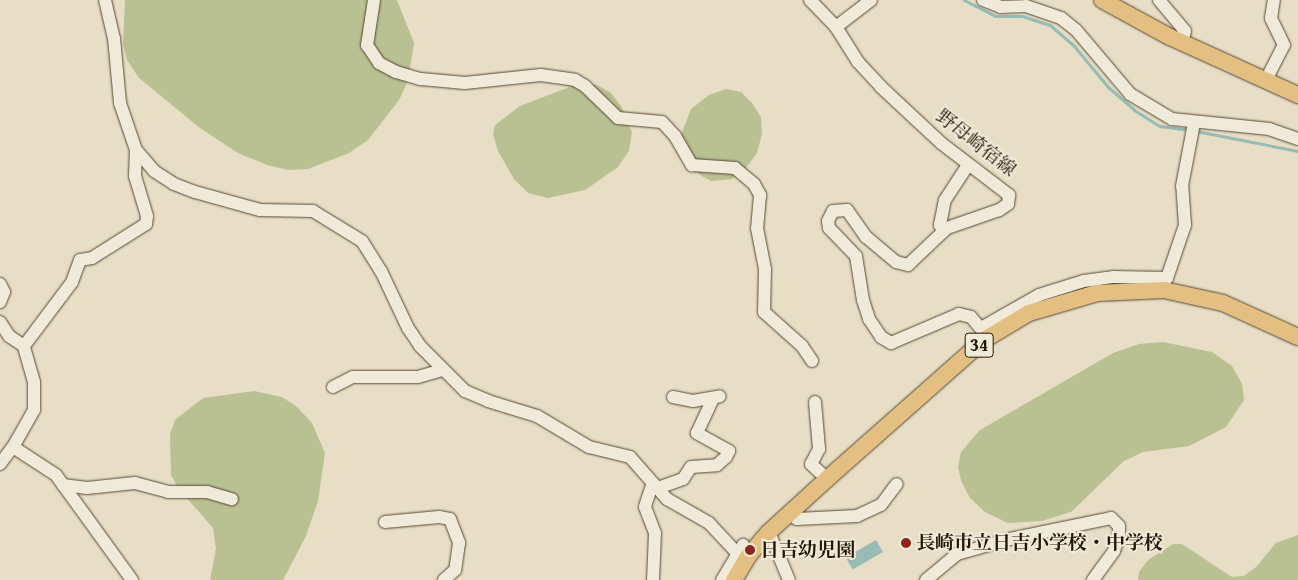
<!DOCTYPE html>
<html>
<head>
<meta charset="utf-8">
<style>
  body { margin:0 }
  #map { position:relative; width:1298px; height:580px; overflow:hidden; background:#e7dec5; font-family:"Gentium Book Plus","Noto Serif JP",serif }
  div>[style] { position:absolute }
  .green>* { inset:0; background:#b9c092 }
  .water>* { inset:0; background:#97bcb6; transform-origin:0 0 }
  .stream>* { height:3px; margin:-1.5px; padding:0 1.5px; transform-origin:1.5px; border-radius:1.5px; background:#97bcb6 }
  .roads { filter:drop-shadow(0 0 1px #564832) drop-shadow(0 0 1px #564832) }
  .minor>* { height:12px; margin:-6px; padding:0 6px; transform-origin:6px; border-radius:6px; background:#efead9 }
  .major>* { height:16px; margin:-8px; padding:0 8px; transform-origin:8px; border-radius:8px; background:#e4bf82 }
  .dots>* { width:14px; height:14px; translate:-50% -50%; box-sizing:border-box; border:2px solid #efead9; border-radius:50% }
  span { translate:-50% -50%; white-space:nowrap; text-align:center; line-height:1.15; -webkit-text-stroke:4px #efead9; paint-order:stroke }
  .shield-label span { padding:1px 4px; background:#efead9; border:1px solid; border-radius:4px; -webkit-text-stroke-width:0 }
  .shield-label { font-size:18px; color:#261601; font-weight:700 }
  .street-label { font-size:19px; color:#261601 }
  .poi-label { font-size:19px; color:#261601; font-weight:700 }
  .left { translate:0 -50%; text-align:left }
</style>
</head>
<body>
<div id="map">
  <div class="green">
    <div style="clip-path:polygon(125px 0,397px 0,414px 43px,408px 81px,399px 100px,368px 140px,349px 153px,308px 169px,288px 170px,267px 165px,238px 153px,200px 128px,139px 78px,127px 60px,123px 44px)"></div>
    <div style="clip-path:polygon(580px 83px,597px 85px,611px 93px,621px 106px,632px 132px,629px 151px,618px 167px,585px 190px,548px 198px,528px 193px,514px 179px,498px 151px,493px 134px,495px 125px,520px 106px)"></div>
    <div style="clip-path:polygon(726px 89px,741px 92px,752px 103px,761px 117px,762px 134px,757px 153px,746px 168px,732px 179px,711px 181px,693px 171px,679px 140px,691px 109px,709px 95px)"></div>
    <div style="clip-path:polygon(1163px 342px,1212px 352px,1232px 366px,1242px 384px,1244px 400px,1226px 427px,1189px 446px,1143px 452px,1124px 461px,1071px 512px,1042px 521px,1008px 523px,985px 512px,970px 498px,961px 481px,958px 467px,961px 452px,980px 430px,1113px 353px,1139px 344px)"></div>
    <div style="clip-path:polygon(254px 391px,282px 397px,297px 407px,312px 423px,325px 453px,318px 501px,306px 536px,283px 580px,210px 580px,216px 549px,213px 528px,179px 489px,171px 475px,170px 434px,175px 420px,203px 398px)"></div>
    <div style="clip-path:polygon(1298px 535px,1298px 580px,1138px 580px,1139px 572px,1148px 560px,1173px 544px,1182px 544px,1232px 577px,1244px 576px,1256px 567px,1276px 543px)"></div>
  </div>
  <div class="water">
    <div style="left:876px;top:540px;width:14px;height:35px;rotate:60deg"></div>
  </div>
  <div class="stream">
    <div style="left:964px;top:0;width:35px;rotate:27deg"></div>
    <div style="left:995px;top:16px;width:27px"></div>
    <div style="left:1022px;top:16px;width:29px;rotate:18deg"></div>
    <div style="left:1050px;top:25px;width:32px;rotate:41deg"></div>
    <div style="left:1074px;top:46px;width:53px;rotate:50.3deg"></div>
    <div style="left:1108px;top:87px;width:35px;rotate:41deg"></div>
    <div style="left:1134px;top:110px;width:31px;rotate:32deg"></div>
    <div style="left:1160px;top:126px;width:29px;rotate:8deg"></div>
    <div style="left:1196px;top:131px;width:104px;rotate:11.1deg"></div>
  </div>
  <div class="roads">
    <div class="minor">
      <div style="left:105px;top:0;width:39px;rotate:77deg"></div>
      <div style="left:114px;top:38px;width:65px;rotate:84.7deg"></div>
      <div style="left:120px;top:103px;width:50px;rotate:71.2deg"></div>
      <div style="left:136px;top:150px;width:28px;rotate:49deg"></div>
      <div style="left:154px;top:171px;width:24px;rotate:33deg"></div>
      <div style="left:174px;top:184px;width:22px;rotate:21deg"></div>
      <div style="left:195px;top:192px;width:67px;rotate:15.5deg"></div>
      <div style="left:260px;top:210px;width:53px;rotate:1.1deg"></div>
      <div style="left:313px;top:211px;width:57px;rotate:31.5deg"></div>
      <div style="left:362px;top:241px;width:36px;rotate:58deg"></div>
      <div style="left:381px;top:271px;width:63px;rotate:64.7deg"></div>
      <div style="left:408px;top:328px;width:22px;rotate:56deg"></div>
      <div style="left:420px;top:346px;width:64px;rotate:45deg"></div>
      <div style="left:465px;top:391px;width:25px;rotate:23deg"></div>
      <div style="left:488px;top:401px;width:51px;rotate:17deg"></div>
      <div style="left:537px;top:416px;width:61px;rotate:30.8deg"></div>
      <div style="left:589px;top:447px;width:42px;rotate:13.7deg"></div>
      <div style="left:630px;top:457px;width:56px;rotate:48.6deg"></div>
      <div style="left:667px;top:499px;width:48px;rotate:29.7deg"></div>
      <div style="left:709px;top:523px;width:41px;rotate:47deg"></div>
      <div style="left:374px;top:0;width:46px;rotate:98.8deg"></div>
      <div style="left:367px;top:45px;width:22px;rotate:56deg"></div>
      <div style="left:379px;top:63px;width:19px;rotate:28deg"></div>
      <div style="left:396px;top:72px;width:26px;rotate:16deg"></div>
      <div style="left:421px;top:79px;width:44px;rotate:5.2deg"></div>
      <div style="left:465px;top:83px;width:76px;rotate:-6deg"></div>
      <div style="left:541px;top:75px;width:34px;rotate:8deg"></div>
      <div style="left:575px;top:80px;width:12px;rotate:31deg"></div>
      <div style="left:585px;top:86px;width:46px;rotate:44.1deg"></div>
      <div style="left:618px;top:118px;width:44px;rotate:5.2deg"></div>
      <div style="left:662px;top:122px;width:19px;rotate:47deg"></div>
      <div style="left:675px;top:136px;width:34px;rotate:60deg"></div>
      <div style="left:692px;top:165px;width:43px;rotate:4deg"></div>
      <div style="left:735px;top:168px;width:25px;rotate:40deg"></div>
      <div style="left:754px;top:184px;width:13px;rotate:61deg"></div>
      <div style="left:760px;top:195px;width:33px;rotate:95deg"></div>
      <div style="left:757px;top:228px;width:42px;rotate:79deg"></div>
      <div style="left:765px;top:269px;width:43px;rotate:91.3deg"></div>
      <div style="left:764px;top:312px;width:51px;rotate:41.8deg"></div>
      <div style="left:802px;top:346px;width:18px;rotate:56deg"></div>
      <div style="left:810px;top:0;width:37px;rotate:46deg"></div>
      <div style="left:836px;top:27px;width:41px;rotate:57.8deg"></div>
      <div style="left:858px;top:62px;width:34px;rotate:47deg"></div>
      <div style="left:881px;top:87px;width:82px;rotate:43deg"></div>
      <div style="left:941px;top:143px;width:86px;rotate:37.4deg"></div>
      <div style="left:1009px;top:195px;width:9px;rotate:96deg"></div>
      <div style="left:1008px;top:204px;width:11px;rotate:146deg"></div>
      <div style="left:999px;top:210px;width:55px;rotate:160.9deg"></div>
      <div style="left:947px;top:228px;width:54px;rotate:136.5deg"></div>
      <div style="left:908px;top:265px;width:12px;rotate:-166deg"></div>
      <div style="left:896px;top:262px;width:39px;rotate:-140deg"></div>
      <div style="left:866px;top:237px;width:33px;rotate:-125deg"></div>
      <div style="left:847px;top:210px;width:14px;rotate:176deg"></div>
      <div style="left:833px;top:211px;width:11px;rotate:117deg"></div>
      <div style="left:828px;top:221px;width:7px;rotate:82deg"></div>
      <div style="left:829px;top:228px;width:39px;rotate:46deg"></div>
      <div style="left:856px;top:256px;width:45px;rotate:81deg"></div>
      <div style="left:863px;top:300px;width:20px;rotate:72deg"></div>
      <div style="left:869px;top:319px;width:22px;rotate:56deg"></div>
      <div style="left:881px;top:337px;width:12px;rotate:31deg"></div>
      <div style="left:891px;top:343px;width:74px;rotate:-23.1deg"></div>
      <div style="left:959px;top:314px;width:12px;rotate:14deg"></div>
      <div style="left:971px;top:317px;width:26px;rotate:50deg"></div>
      <div style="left:983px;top:0;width:19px;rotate:21deg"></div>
      <div style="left:1001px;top:7px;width:25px;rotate:-2deg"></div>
      <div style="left:1026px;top:6px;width:37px;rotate:19deg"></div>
      <div style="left:1061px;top:18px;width:19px;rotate:39deg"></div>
      <div style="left:1076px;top:30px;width:84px;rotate:49.8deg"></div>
      <div style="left:1130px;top:94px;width:49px;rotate:30.8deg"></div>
      <div style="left:1172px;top:119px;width:98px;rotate:5.9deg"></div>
      <div style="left:1269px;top:129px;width:31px;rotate:19deg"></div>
      <div style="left:1159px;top:0;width:40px;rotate:50deg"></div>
      <div style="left:1185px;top:31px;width:11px;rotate:105deg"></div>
      <div style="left:836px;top:27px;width:44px;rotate:-37.6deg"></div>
      <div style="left:1266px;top:80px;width:39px;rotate:-63deg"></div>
      <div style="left:1284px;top:45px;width:30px;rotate:-116deg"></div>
      <div style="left:1271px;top:18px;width:18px;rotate:-81deg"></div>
      <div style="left:943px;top:232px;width:8px;rotate:-113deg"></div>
      <div style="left:940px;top:225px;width:25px;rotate:-79deg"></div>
      <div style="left:945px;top:200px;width:42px;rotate:-56.7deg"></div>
      <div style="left:0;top:284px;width:9px;rotate:63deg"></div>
      <div style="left:4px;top:292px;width:11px;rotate:112deg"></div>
      <div style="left:0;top:322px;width:17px;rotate:57deg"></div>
      <div style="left:9px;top:336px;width:18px;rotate:34deg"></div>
      <div style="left:981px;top:328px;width:67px;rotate:-29.6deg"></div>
      <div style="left:1039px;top:295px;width:47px;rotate:-17.3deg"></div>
      <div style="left:1084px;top:281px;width:30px;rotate:-8deg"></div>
      <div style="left:1114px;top:277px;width:53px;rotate:1.1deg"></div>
      <div style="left:1167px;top:278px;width:56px;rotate:-71.2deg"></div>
      <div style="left:1185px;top:225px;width:39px;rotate:-94deg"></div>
      <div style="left:1182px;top:186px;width:64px;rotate:-79.2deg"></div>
      <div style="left:333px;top:387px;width:22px;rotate:-27deg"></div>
      <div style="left:353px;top:377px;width:65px"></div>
      <div style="left:418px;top:377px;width:26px;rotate:-16deg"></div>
      <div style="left:673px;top:397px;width:20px;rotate:11deg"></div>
      <div style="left:693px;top:401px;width:27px;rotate:-10deg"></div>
      <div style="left:815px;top:402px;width:47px;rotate:85.1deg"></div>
      <div style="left:819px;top:449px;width:17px;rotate:118deg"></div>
      <div style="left:811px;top:464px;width:22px;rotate:43deg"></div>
      <div style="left:0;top:464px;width:21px;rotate:-53deg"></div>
      <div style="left:63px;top:485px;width:24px;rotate:7deg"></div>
      <div style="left:87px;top:488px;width:48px;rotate:-5.9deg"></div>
      <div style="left:135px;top:483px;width:34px;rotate:15deg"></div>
      <div style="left:168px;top:492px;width:39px"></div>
      <div style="left:207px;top:492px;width:26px;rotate:16deg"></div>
      <div style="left:652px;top:485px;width:23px;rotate:108deg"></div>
      <div style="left:645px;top:507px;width:28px;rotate:69deg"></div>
      <div style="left:655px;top:533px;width:47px;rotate:92.4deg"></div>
      <div style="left:658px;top:488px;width:27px;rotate:-20deg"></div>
      <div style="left:683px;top:479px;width:14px;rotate:-56deg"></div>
      <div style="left:691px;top:467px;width:26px;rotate:-4deg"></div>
      <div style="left:717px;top:465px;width:12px;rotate:-42deg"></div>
      <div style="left:726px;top:457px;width:7px;rotate:-63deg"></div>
      <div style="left:729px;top:451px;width:37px;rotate:-151deg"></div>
      <div style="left:697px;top:433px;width:38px;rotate:-65deg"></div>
      <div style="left:790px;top:513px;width:9px;rotate:41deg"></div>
      <div style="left:797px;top:519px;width:60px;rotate:-2.9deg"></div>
      <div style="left:857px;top:516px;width:26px;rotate:-25deg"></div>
      <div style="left:881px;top:505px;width:26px;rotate:-53deg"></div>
      <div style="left:385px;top:522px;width:54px;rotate:-5.3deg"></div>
      <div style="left:439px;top:517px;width:11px;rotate:10deg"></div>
      <div style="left:450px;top:519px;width:26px;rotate:69deg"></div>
      <div style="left:459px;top:543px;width:27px;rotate:98deg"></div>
      <div style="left:455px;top:570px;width:15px;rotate:138deg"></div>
      <div style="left:769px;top:532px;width:52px;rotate:67.4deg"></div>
      <div style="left:132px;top:580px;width:130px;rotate:-125.9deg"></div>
      <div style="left:56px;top:475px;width:51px;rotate:-146.9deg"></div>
      <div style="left:13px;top:447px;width:43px;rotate:-60.4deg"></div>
      <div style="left:34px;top:410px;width:28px;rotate:-90deg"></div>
      <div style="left:34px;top:382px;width:37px;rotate:-106deg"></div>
      <div style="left:24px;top:346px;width:80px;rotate:-53.1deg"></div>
      <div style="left:72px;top:282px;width:23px;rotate:-70deg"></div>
      <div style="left:80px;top:260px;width:12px;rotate:-9deg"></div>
      <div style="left:92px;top:258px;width:64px;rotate:-32.2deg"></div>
      <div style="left:146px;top:224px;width:8px;rotate:-83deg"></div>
      <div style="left:147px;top:216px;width:42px;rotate:-106.7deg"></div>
      <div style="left:135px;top:176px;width:26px;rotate:-88deg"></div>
      <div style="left:722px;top:580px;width:41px;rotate:-59deg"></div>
      <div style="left:926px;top:580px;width:40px;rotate:-40deg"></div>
      <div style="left:957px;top:554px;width:55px;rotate:-15.8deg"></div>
      <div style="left:1010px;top:539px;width:103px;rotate:-11.7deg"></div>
      <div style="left:1111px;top:518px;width:11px;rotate:45deg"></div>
      <div style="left:1119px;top:526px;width:11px;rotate:90deg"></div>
      <div style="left:1119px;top:537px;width:15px;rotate:110deg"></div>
      <div style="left:1114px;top:551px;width:36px;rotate:126deg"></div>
    </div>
    <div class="major">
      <div style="left:1102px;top:0;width:77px;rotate:28.6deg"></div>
      <div style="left:1170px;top:37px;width:141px;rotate:24.4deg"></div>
      <div style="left:734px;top:580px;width:29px;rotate:-59deg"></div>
      <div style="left:749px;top:555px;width:30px;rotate:-49deg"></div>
      <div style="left:769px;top:532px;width:79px;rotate:-42.4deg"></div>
      <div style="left:827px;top:479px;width:210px;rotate:-41.5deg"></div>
      <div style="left:984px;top:340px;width:52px;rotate:-31deg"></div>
      <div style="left:1029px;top:313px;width:71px;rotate:-16.4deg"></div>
      <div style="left:1097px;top:293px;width:67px;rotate:-2.6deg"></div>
      <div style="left:1164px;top:290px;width:60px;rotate:12.4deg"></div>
      <div style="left:1223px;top:303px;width:82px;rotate:24.4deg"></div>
    </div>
  </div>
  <div class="dots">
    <div style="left:906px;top:543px;background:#8f2418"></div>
    <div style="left:750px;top:550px;background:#8f2418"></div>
  </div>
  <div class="shield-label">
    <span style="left:979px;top:345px">34</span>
  </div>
  <div class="street-label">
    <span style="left:976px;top:143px;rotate:38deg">野母崎宿線</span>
  </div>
  <div class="poi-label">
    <span class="left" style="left:916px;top:543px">長崎市立日吉小学校・中学校</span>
    <span class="left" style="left:760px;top:550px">日吉幼児園</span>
  </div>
</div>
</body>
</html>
